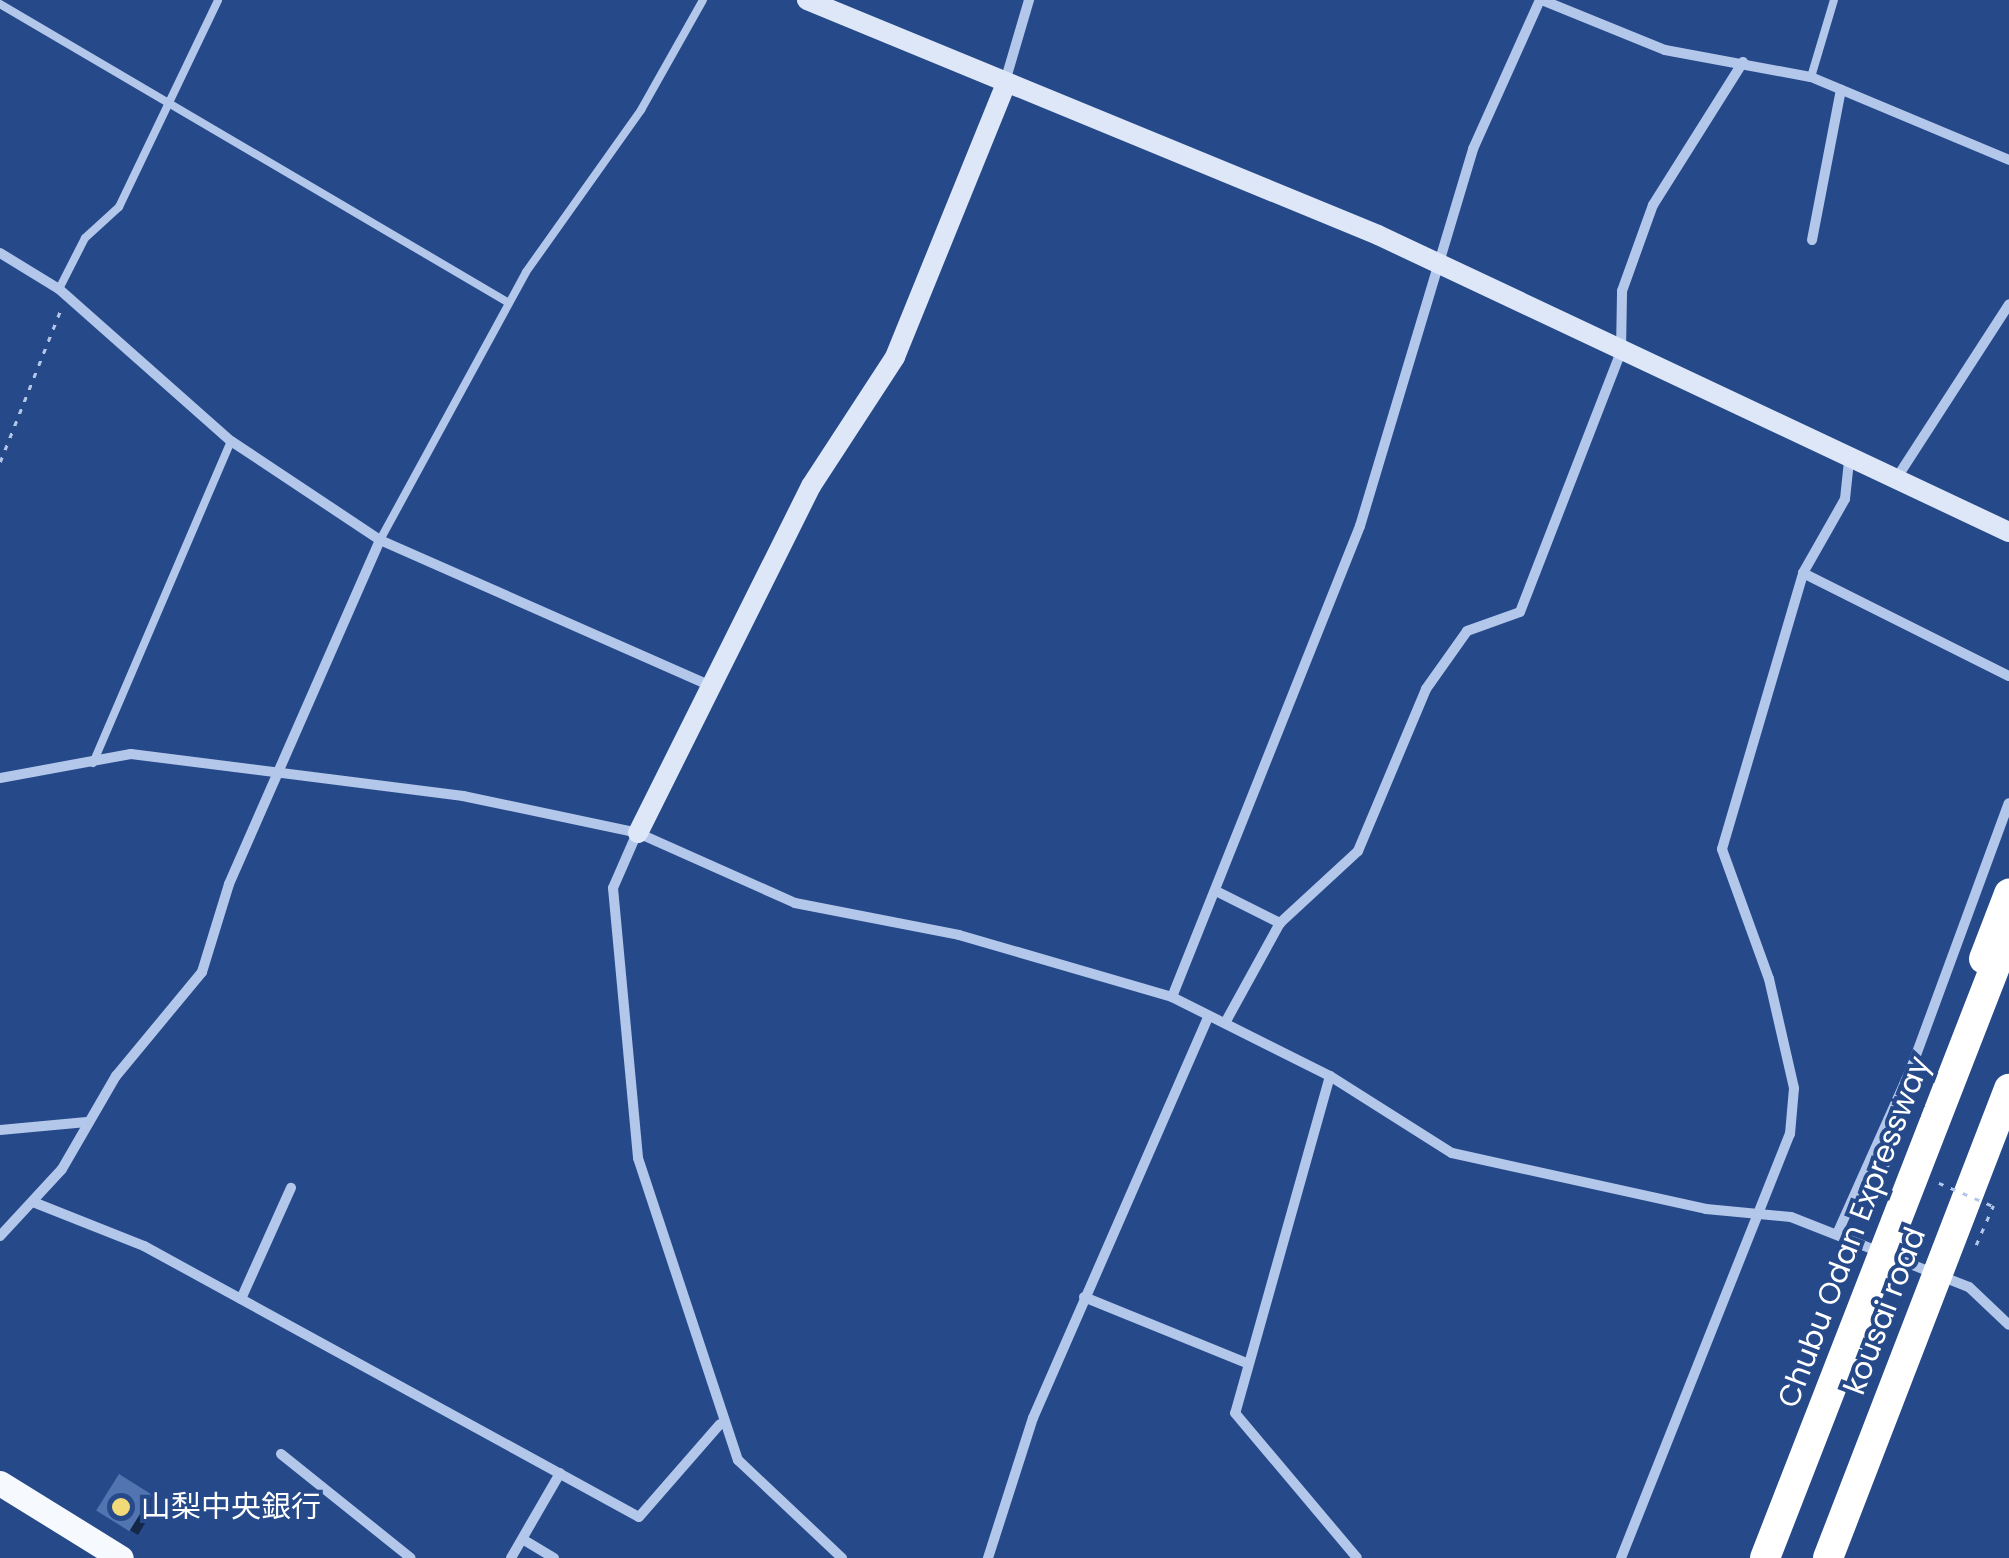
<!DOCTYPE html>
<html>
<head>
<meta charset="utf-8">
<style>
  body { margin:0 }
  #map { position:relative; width:2009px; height:1558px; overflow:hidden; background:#26498a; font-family:Poppins,"Noto Sans JP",sans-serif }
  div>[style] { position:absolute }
  .shadow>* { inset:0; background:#0007 }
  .building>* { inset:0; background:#5275b2; transform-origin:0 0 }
  .path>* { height:2.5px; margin-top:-1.25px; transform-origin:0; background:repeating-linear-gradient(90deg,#b3c7ea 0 5px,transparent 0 13px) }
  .lane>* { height:8px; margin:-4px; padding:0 4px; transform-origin:4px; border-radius:4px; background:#b3c7ea }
  .street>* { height:10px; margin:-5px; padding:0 5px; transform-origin:5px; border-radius:5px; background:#b3c7ea }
  .secondary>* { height:20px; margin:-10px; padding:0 10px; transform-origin:10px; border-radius:10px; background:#dde7f8 }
  .primary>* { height:25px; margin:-12.5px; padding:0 12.5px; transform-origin:12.5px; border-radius:12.5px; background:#f6f9fe }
  .highway>* { height:30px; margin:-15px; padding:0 15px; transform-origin:15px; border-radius:15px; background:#fff }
  .path-bridge>* { height:2.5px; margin-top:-1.25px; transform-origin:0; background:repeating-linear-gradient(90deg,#b3c7ea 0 5px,transparent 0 13px) }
  .highway-bridge>* { height:30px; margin:-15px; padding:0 15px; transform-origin:15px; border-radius:15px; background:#fff }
  .dots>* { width:28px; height:28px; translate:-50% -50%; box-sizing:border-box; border:5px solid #26498a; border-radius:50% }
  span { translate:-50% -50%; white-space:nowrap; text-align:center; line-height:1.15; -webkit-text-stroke:8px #26498a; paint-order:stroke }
  .street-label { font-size:30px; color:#fff }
  .poi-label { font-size:30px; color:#fff }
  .left { translate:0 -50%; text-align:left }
</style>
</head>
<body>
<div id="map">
  <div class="shadow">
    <div style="clip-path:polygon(150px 1497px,157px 1503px,138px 1535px,108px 1517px)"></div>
  </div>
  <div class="building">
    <div style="left:119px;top:1474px;width:39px;height:43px;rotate:32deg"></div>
  </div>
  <div class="path">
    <div style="left:0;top:462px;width:162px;rotate:-68.3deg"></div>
    <div style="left:1864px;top:1214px;width:57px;rotate:-63.9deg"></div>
    <div style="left:1976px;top:1245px;width:43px;rotate:-66.4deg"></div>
  </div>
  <div class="lane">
    <div style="left:0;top:4px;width:590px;rotate:30.43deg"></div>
    <div style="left:1811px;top:77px;width:80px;rotate:-73.4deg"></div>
    <div style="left:59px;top:289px;width:57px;rotate:-63deg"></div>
    <div style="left:85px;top:238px;width:46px;rotate:-42.4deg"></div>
    <div style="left:119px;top:207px;width:229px;rotate:-64.4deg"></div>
    <div style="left:380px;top:540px;width:305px;rotate:-61.4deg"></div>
    <div style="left:526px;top:272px;width:199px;rotate:-54.6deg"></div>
    <div style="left:641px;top:110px;width:126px;rotate:-60.6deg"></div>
    <div style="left:93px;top:763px;width:350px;rotate:-66.8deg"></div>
  </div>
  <div class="street">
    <div style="left:1542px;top:0;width:133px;rotate:22.1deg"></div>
    <div style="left:1665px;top:50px;width:148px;rotate:10.5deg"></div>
    <div style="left:1811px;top:77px;width:215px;rotate:22.7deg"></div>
    <div style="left:1004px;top:85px;width:89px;rotate:-73.6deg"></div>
    <div style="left:1812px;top:240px;width:153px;rotate:-79.1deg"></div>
    <div style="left:0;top:253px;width:69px;rotate:31.4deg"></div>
    <div style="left:59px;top:289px;width:230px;rotate:41.5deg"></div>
    <div style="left:231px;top:441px;width:179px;rotate:33.6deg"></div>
    <div style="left:380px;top:540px;width:362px;rotate:23.8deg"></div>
    <div style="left:1896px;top:479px;width:208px;rotate:-57.1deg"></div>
    <div style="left:1803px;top:573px;width:230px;rotate:26.6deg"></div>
    <div style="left:0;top:778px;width:133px;rotate:-10.4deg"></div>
    <div style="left:131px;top:754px;width:335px;rotate:7.2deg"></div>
    <div style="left:463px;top:796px;width:179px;rotate:11.9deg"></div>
    <div style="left:638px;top:833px;width:172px;rotate:24deg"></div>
    <div style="left:795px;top:903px;width:167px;rotate:11deg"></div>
    <div style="left:959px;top:935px;width:222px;rotate:16.2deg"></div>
    <div style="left:1172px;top:997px;width:177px;rotate:26.6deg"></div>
    <div style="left:1330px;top:1076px;width:144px;rotate:32.3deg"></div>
    <div style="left:1452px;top:1153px;width:260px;rotate:12.4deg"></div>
    <div style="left:1706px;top:1209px;width:85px;rotate:5.4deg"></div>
    <div style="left:1791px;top:1217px;width:191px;rotate:21.5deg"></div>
    <div style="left:1969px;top:1287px;width:55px;rotate:43.5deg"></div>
    <div style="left:637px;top:833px;width:60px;rotate:113.6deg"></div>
    <div style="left:613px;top:888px;width:271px;rotate:84.7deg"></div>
    <div style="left:638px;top:1158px;width:318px;rotate:71.7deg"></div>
    <div style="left:738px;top:1460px;width:143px;rotate:43.3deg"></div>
    <div style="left:1216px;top:891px;width:72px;rotate:26.6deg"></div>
    <div style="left:1172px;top:997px;width:507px;rotate:-68.24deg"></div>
    <div style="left:1360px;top:526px;width:394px;rotate:-73.3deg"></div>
    <div style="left:1473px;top:149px;width:163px;rotate:-65.8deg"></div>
    <div style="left:1225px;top:1023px;width:114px;rotate:-61.2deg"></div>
    <div style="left:1280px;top:923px;width:106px;rotate:-42.7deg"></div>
    <div style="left:1358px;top:851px;width:176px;rotate:-67.2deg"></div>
    <div style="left:1426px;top:689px;width:71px;rotate:-54.7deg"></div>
    <div style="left:1467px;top:631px;width:56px;rotate:-19.7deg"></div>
    <div style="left:1520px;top:612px;width:280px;rotate:-68.8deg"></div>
    <div style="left:1621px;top:351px;width:60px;rotate:-89deg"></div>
    <div style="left:1622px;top:291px;width:91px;rotate:-70.2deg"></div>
    <div style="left:1653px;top:205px;width:169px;rotate:-57.8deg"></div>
    <div style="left:1330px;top:1076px;width:350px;rotate:105.7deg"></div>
    <div style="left:1235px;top:1413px;width:189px;rotate:49.9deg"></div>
    <div style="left:0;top:1130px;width:87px;rotate:-5.3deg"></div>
    <div style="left:33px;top:1202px;width:119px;rotate:21.6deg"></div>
    <div style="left:144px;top:1246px;width:564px;rotate:28.7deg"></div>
    <div style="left:639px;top:1517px;width:123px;rotate:-48.9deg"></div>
    <div style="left:1837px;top:1234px;width:184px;rotate:-65.9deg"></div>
    <div style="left:1912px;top:1066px;width:280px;rotate:-69.8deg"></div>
    <div style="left:0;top:1236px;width:91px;rotate:-47.2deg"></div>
    <div style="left:62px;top:1169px;width:108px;rotate:-59.9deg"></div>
    <div style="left:116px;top:1076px;width:135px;rotate:-50.4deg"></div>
    <div style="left:202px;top:972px;width:92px;rotate:-72.9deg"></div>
    <div style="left:229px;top:884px;width:376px;rotate:-66.3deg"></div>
    <div style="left:1084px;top:1297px;width:173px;rotate:22.1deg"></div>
    <div style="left:241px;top:1299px;width:122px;rotate:-65.8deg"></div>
    <div style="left:281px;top:1454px;width:166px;rotate:38.7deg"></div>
    <div style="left:524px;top:1540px;width:35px;rotate:31deg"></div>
    <div style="left:511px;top:1558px;width:98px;rotate:-60deg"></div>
    <div style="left:988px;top:1558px;width:147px;rotate:-72.2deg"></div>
    <div style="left:1033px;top:1418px;width:439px;rotate:-66.4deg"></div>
    <div style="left:1621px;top:1558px;width:456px;rotate:-68.3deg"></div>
    <div style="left:1790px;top:1134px;width:46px;rotate:-85deg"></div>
    <div style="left:1794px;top:1088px;width:112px;rotate:-102.9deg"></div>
    <div style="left:1769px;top:979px;width:138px;rotate:-109.9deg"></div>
    <div style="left:1722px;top:849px;width:288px;rotate:-73.6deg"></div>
    <div style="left:1803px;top:573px;width:85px;rotate:-60.4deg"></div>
    <div style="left:1845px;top:499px;width:37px;rotate:-84deg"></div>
  </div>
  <div class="secondary">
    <div style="left:807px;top:0;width:617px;rotate:22.37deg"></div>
    <div style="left:1378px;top:235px;width:697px;rotate:25.21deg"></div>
    <div style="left:638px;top:833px;width:388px;rotate:-63.5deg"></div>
    <div style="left:811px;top:486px;width:154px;rotate:-56.9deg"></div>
    <div style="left:895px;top:357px;width:290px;rotate:-67.9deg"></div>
  </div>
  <div class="primary">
    <div style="left:0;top:1483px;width:142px;rotate:31.8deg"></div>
  </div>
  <div class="highway">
    <div style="left:1984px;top:959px;width:70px;rotate:-69deg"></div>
    <div style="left:1828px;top:1558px;width:503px;rotate:-68.9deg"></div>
  </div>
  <div class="path-bridge">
    <div style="left:1939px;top:1183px;width:59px;rotate:23.1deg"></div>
  </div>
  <div class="highway-bridge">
    <div style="left:1765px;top:1558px;width:673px;rotate:-68.74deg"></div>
  </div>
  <div class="dots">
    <div style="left:121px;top:1507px;background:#f3da78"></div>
  </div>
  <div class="street-label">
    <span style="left:1854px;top:1232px;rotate:-69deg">Chubu Odan Expressway</span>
    <span style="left:1885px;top:1311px;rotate:-69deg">kousai road</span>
  </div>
  <div class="poi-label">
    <span class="left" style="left:141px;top:1507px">山梨中央銀行</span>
  </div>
</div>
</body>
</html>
